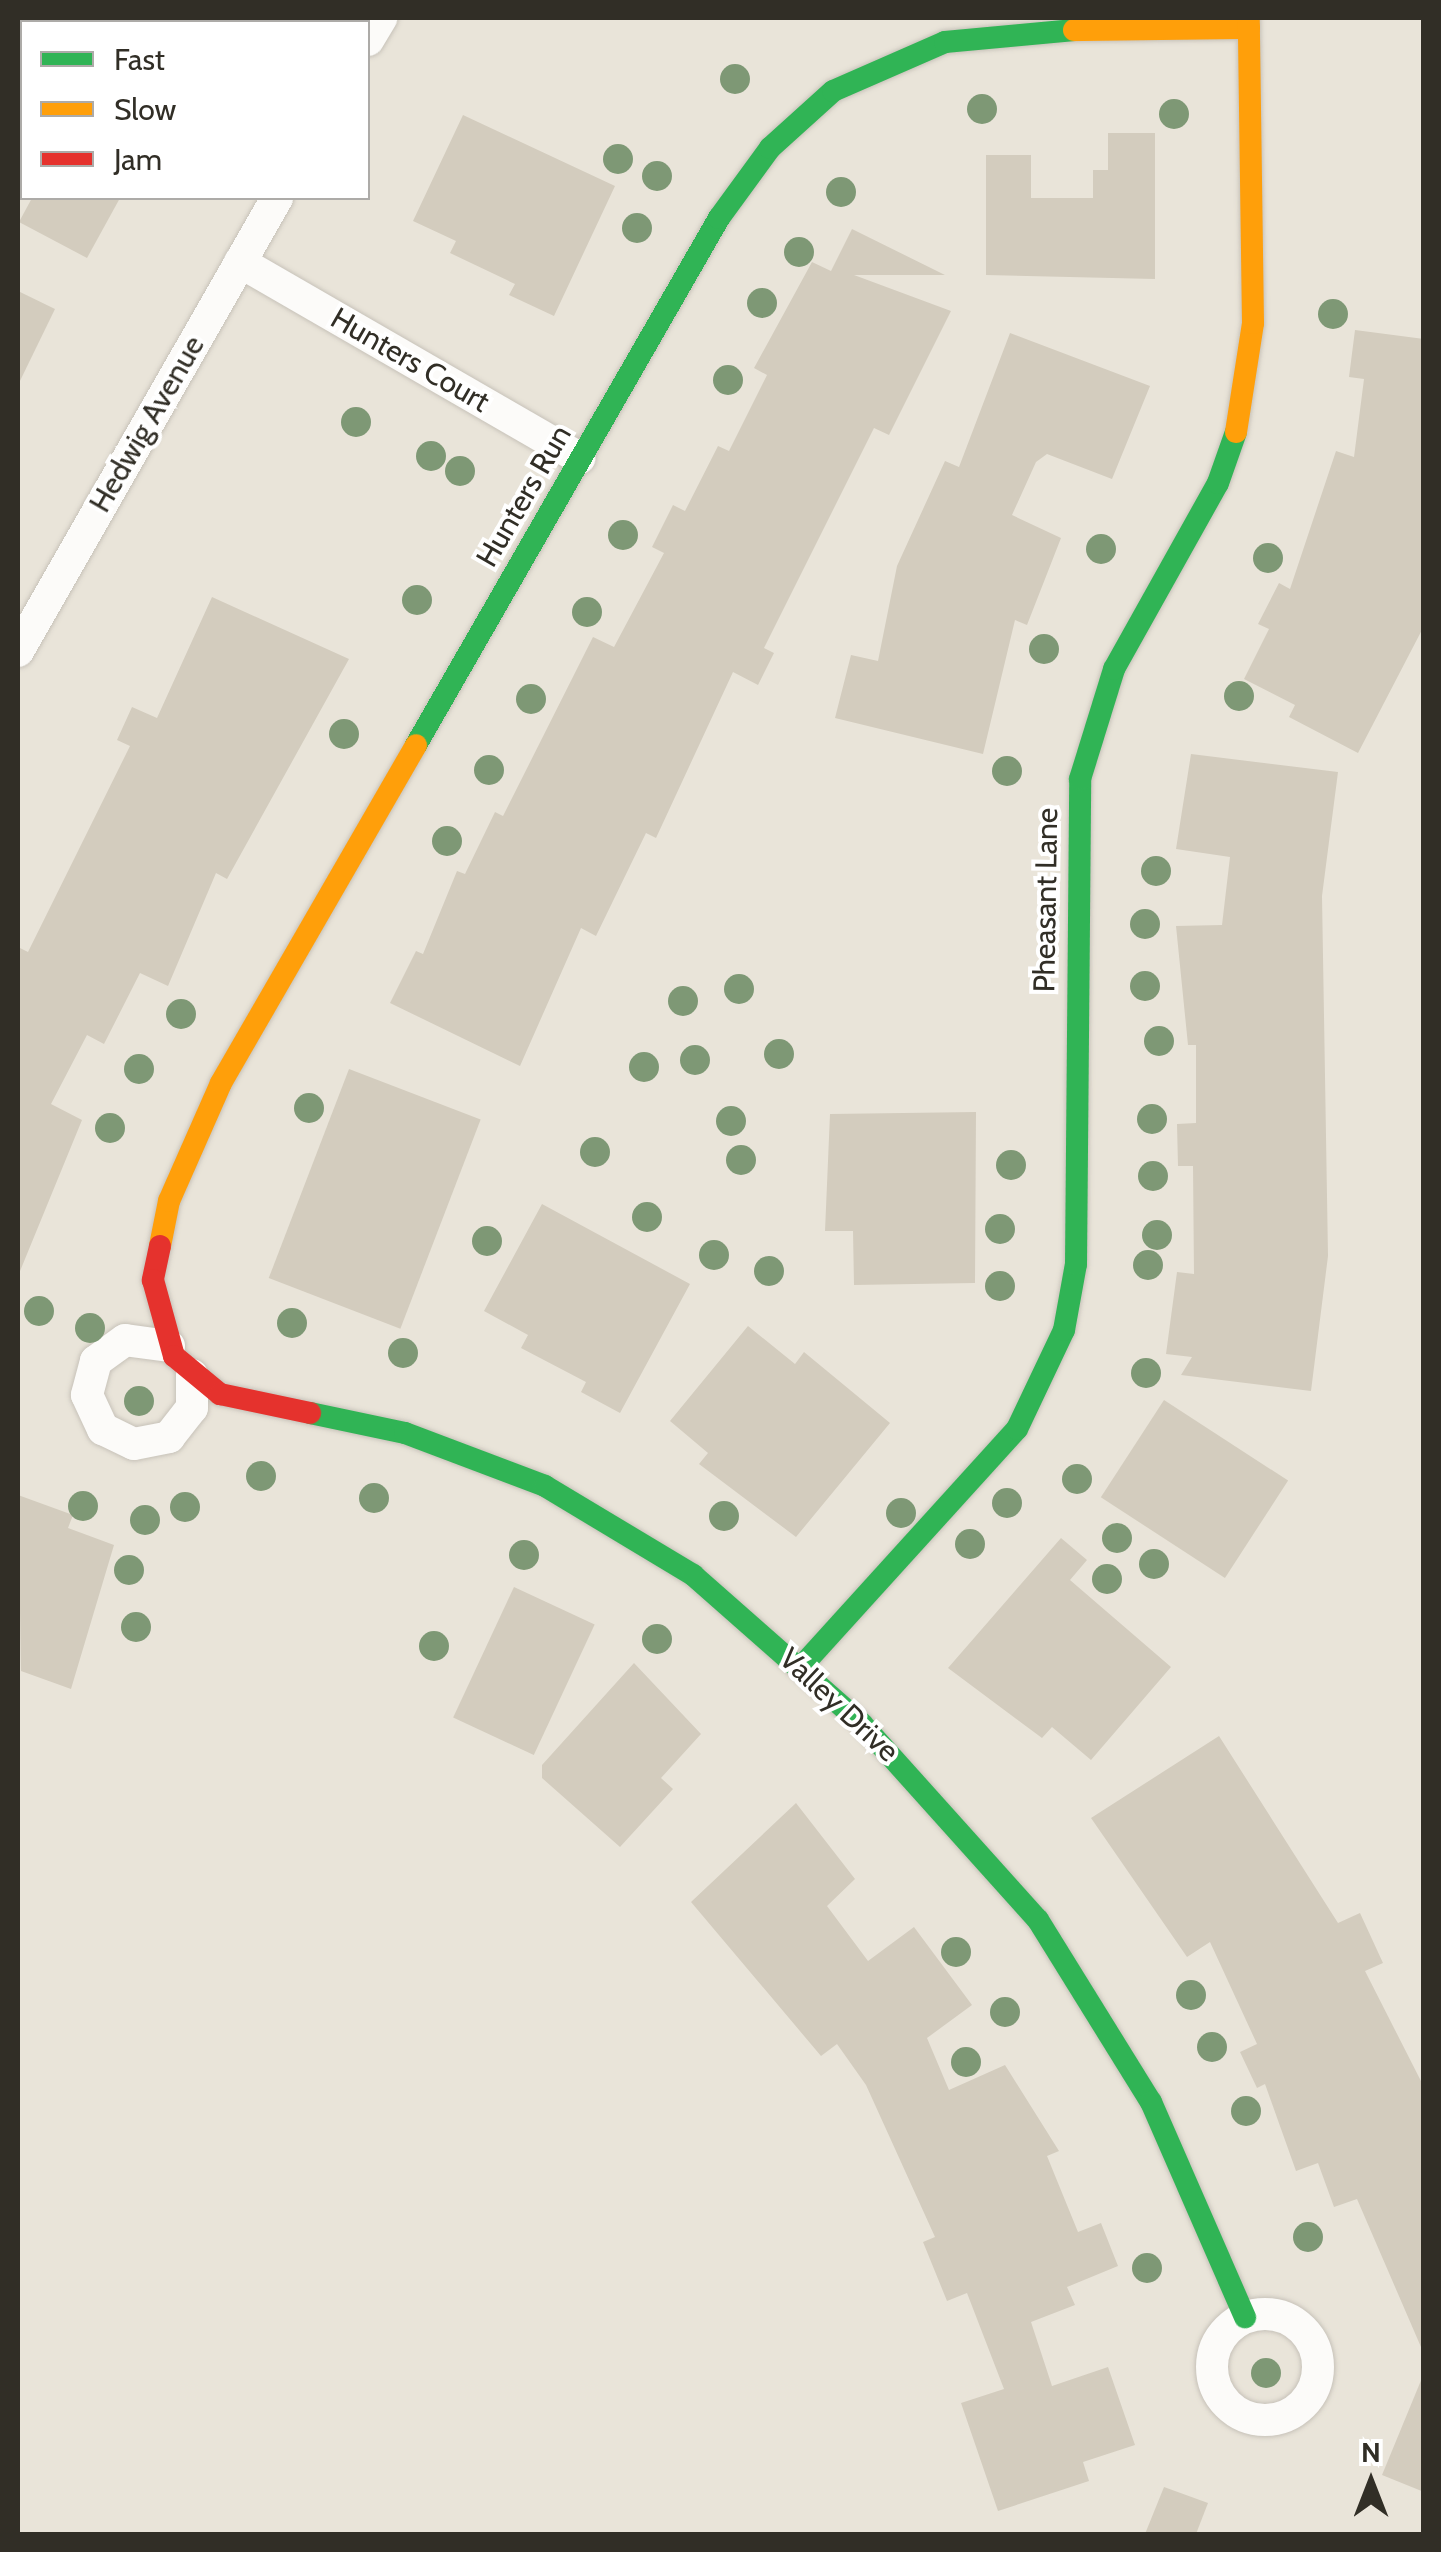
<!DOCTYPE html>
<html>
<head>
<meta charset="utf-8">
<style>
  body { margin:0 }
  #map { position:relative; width:1441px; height:2552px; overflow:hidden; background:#e9e4d9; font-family:Cabin,sans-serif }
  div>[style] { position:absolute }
  .building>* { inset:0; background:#d3ccbe; transform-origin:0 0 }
  .roads { filter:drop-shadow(0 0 2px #c7c2b9) drop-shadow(0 0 2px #c7c2b9) }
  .street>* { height:32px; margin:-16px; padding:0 16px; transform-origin:16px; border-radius:16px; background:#fcfbf9 }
  .street>.ring { margin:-16px; padding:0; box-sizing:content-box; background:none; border:32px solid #fcfbf9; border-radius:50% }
  .fast>* { height:22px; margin:-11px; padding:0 11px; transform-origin:11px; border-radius:11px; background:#30b455 }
  .slow>* { height:22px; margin:-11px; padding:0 11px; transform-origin:11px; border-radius:11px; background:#ff9f0a }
  .jam>* { height:22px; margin:-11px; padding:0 11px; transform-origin:11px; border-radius:11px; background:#e5322d }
  .trees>* { width:30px; height:30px; margin:-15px; border-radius:50%; background:#7e9875 }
  span { translate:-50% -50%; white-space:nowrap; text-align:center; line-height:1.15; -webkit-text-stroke:8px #fff; paint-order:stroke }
  .street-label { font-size:30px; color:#312e26 }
  .frame { position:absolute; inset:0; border:20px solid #312e26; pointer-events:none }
  .legend { position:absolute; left:20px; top:20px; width:350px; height:180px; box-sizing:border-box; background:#fff; border:2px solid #adaba8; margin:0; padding:12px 18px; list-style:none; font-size:30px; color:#312e26 }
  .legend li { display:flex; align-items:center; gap:20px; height:50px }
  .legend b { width:50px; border:2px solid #adaba8 }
  .north { position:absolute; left:1321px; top:2432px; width:100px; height:100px; -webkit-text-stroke:8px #fff; paint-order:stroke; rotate:0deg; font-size:28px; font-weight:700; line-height:40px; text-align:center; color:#312e26 }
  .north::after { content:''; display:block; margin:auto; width:35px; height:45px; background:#312e26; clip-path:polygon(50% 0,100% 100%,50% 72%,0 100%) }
</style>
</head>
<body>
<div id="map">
  <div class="building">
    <div style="clip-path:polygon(463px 115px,615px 186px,554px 316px,509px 295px,515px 284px,450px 253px,456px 241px,413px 221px)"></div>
    <div style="clip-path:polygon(1108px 133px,1155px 133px,1155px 279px,986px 275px,986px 155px,1031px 155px,1031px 198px,1093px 198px,1093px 170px,1108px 170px)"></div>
    <div style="clip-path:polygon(32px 198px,120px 198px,87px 258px,19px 222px)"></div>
    <div style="clip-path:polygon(852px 229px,945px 275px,854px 275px,951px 311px,889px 435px,874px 428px,764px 648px,774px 653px,758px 685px,733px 672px,656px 838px,646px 833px,596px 936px,581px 928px,520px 1066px,390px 1003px,416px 951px,423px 954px,457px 871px,465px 874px,495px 812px,503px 816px,593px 637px,614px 647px,664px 553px,652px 547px,673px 505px,685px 511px,718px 446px,729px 451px,767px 375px,754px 368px,812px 262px,831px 271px)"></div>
    <div style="clip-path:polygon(18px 291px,55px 309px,18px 385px)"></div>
    <div style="clip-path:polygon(1355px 330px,1424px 339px,1424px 626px,1358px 753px,1289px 717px,1295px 705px,1244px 679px,1269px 629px,1258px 624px,1279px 583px,1290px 589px,1336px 451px,1354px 457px,1364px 379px,1349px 377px)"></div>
    <div style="clip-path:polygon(1010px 333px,1150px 386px,1112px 479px,1047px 454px,1036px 462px,1012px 515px,1061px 538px,1027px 625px,1015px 620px,983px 754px,835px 718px,851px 655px,878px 661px,897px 566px,945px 461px,959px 467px)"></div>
    <div style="clip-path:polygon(212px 597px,349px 659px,227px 879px,216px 873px,168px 986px,140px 973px,104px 1044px,87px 1035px,51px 1104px,82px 1120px,18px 1276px,18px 947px,28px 952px,130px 746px,117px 740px,132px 707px,157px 718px)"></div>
    <div style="clip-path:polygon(1191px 754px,1338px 772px,1322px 896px,1328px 1256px,1311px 1391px,1181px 1375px,1192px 1357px,1166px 1354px,1177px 1272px,1194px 1274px,1193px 1166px,1178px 1166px,1177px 1124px,1196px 1123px,1196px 1045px,1188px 1045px,1176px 926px,1222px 925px,1230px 857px,1176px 849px)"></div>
    <div style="left:349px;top:1069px;width:141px;height:224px;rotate:21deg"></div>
    <div style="clip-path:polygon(976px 1112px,975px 1283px,854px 1285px,853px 1231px,825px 1231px,830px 1114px)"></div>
    <div style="clip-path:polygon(542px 1204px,690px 1284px,620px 1413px,581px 1392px,586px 1382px,521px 1348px,528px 1335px,484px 1311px)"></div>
    <div style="clip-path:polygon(748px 1326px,795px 1364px,804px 1352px,890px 1423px,796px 1537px,699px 1464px,708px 1453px,670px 1421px)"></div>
    <div style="left:1164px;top:1400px;width:148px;height:116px;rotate:33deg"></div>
    <div style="clip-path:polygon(18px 1495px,73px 1515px,68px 1528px,114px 1545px,71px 1689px,21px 1671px)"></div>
    <div style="clip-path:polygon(1061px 1538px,1087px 1560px,1070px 1580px,1171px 1667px,1091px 1760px,1052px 1727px,1042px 1738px,948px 1668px)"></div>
    <div style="left:514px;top:1587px;width:89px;height:144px;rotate:25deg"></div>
    <div style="clip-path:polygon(634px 1663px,701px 1734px,661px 1778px,673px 1789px,620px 1847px,542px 1778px,542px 1765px)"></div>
    <div style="clip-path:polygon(1219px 1736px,1338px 1923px,1360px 1913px,1383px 1963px,1365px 1971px,1424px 2087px,1424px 2354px,1357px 2199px,1334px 2207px,1318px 2163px,1296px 2171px,1265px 2084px,1257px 2088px,1240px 2052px,1257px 2044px,1210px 1942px,1187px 1957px,1091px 1818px)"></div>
    <div style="clip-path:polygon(796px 1803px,855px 1879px,827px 1906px,868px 1961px,914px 1927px,972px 2005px,927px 2038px,949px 2090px,1005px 2065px,1059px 2151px,1047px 2156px,1078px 2232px,1101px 2223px,1118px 2266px,1067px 2287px,1075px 2305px,1031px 2322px,1052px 2386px,1108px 2367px,1135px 2445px,1083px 2462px,1089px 2481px,998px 2511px,961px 2403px,1004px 2389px,967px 2293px,947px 2301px,923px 2242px,935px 2237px,866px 2085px,837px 2044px,821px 2056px,691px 1902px)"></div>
    <div style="clip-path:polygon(1422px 2378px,1424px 2378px,1424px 2492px,1382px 2475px)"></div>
    <div style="clip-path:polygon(1164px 2487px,1208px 2503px,1196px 2534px,1145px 2534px)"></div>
  </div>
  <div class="roads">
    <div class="street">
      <div style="left:368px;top:40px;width:26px;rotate:-59deg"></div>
      <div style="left:240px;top:262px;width:392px;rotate:30deg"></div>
      <div style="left:18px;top:651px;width:522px;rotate:-60.24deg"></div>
      <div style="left:169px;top:1346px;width:44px;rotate:-172.2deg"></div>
      <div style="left:125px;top:1340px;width:36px;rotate:144deg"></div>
      <div style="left:96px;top:1361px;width:35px;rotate:105deg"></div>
      <div style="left:87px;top:1395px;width:38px;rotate:65deg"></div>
      <div style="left:103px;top:1429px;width:34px;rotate:26deg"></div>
      <div style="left:134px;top:1444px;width:36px;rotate:-11deg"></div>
      <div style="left:169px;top:1437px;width:37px;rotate:-52deg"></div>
      <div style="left:192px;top:1408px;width:33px;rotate:-90deg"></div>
      <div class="ring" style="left:1212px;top:2314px;width:74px;height:74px"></div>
    </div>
    <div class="fast">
      <div style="left:416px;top:745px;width:608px;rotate:-60.1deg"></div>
      <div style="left:719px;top:218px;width:87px;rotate:-53.9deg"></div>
      <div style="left:770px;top:148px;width:85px;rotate:-42.1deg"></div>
      <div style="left:833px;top:91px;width:122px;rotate:-23.6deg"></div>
      <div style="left:945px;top:42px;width:130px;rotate:-5.3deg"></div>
      <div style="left:310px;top:1413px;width:97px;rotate:11.9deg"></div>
      <div style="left:405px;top:1433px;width:150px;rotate:20.7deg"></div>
      <div style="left:545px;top:1486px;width:173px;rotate:31deg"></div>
      <div style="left:693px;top:1575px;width:225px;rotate:41.4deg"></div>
      <div style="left:862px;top:1724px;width:263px;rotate:48.1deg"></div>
      <div style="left:1038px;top:1920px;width:214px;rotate:58.2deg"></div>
      <div style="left:1151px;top:2102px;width:235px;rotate:66.4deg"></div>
      <div style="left:801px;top:1667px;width:321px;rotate:-47.8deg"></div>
      <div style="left:1017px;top:1429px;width:110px;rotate:-64.6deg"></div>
      <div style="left:1064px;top:1330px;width:67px;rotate:-79.7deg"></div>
      <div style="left:1076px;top:1264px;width:485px;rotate:-89.5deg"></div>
      <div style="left:1080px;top:779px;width:115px;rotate:-72.8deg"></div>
      <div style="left:1114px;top:669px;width:213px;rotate:-60.8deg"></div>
      <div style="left:1218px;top:483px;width:54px;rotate:-70.6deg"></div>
    </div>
    <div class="slow">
      <div style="left:1074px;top:30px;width:175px;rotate:-0.7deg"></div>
      <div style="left:1236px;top:432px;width:110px;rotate:-81.1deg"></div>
      <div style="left:1253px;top:323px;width:305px;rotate:-90.8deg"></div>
      <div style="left:160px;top:1246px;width:46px;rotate:-78.7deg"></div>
      <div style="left:169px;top:1201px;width:129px;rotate:-66.2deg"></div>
      <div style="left:221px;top:1083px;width:390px;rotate:-60deg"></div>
    </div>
    <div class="jam">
      <div style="left:160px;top:1246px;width:35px;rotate:102deg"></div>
      <div style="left:153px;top:1280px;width:79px;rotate:74.6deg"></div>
      <div style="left:174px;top:1356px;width:60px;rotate:39.6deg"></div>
      <div style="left:220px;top:1394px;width:92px;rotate:11.9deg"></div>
    </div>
  </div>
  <div class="trees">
    <div style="left:735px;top:79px"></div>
    <div style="left:982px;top:109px"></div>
    <div style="left:1174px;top:114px"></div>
    <div style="left:618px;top:159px"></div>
    <div style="left:657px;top:176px"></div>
    <div style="left:841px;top:192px"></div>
    <div style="left:637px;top:228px"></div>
    <div style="left:799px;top:252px"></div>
    <div style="left:762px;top:303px"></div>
    <div style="left:1333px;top:314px"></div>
    <div style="left:728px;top:380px"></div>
    <div style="left:356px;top:422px"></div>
    <div style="left:431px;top:456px"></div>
    <div style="left:460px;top:471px"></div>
    <div style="left:623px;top:535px"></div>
    <div style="left:1101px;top:549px"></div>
    <div style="left:1268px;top:558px"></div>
    <div style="left:417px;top:600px"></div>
    <div style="left:587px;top:612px"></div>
    <div style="left:1044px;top:649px"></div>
    <div style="left:1239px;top:696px"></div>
    <div style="left:531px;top:699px"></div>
    <div style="left:344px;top:734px"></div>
    <div style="left:489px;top:770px"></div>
    <div style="left:1007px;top:771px"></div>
    <div style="left:447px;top:841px"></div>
    <div style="left:1156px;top:871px"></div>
    <div style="left:1145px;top:924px"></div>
    <div style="left:1145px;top:986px"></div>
    <div style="left:739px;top:989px"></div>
    <div style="left:683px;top:1001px"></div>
    <div style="left:181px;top:1014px"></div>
    <div style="left:1159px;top:1041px"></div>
    <div style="left:779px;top:1054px"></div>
    <div style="left:695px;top:1060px"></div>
    <div style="left:644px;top:1067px"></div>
    <div style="left:139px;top:1069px"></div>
    <div style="left:309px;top:1108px"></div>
    <div style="left:1152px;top:1119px"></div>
    <div style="left:731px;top:1121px"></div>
    <div style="left:110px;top:1128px"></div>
    <div style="left:595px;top:1152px"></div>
    <div style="left:741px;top:1160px"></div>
    <div style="left:1011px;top:1165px"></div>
    <div style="left:1153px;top:1176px"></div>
    <div style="left:647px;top:1217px"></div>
    <div style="left:1000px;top:1229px"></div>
    <div style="left:1157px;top:1235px"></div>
    <div style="left:487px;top:1241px"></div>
    <div style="left:714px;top:1255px"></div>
    <div style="left:1148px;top:1265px"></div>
    <div style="left:769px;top:1271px"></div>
    <div style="left:1000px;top:1286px"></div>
    <div style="left:39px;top:1311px"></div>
    <div style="left:292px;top:1323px"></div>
    <div style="left:90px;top:1328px"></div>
    <div style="left:403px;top:1353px"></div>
    <div style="left:1146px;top:1373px"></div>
    <div style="left:139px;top:1401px"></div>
    <div style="left:261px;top:1476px"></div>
    <div style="left:1077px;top:1479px"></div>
    <div style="left:374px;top:1498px"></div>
    <div style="left:1007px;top:1503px"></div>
    <div style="left:83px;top:1506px"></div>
    <div style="left:185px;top:1507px"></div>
    <div style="left:901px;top:1513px"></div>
    <div style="left:724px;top:1516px"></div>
    <div style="left:145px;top:1520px"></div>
    <div style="left:1117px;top:1538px"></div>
    <div style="left:970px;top:1544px"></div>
    <div style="left:524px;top:1555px"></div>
    <div style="left:1154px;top:1564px"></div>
    <div style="left:129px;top:1570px"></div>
    <div style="left:1107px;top:1579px"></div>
    <div style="left:136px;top:1627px"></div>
    <div style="left:657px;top:1639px"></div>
    <div style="left:434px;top:1646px"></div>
    <div style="left:956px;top:1952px"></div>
    <div style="left:1191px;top:1995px"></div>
    <div style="left:1005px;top:2012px"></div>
    <div style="left:1212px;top:2047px"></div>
    <div style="left:966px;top:2062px"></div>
    <div style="left:1246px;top:2111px"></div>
    <div style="left:1308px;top:2237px"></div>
    <div style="left:1147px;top:2268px"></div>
    <div style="left:1266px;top:2373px"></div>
  </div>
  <div class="street-label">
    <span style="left:410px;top:360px;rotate:30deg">Hunters Court</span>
    <span style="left:147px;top:424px;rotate:-60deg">Hedwig Avenue</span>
    <span style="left:524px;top:496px;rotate:-60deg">Hunters Run</span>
    <span style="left:1046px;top:900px;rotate:-89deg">Pheasant Lane</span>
    <span style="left:839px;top:1705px;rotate:43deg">Valley Drive</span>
  </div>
  <div class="frame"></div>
  <ul class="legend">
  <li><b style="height:12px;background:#30b455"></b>Fast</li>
  <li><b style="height:12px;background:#ff9f0a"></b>Slow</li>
  <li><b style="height:12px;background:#e5322d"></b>Jam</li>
  </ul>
  <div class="north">N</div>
</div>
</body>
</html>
